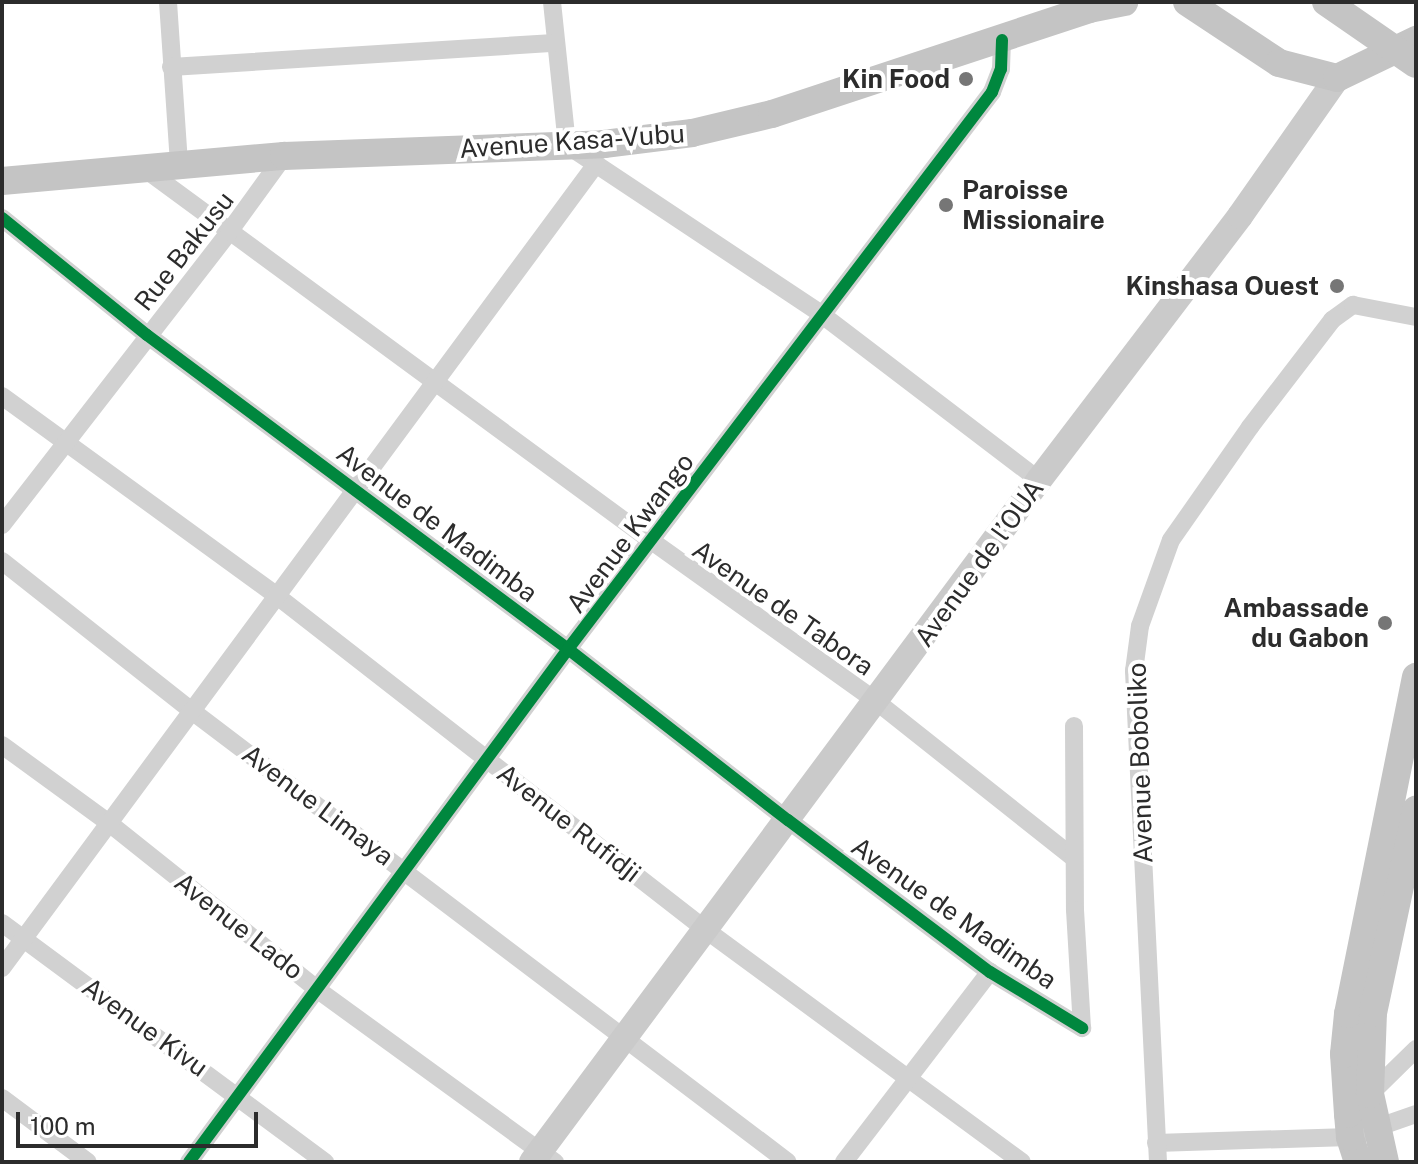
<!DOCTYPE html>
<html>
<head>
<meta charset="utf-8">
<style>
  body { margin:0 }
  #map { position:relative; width:1418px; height:1164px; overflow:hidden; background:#fff; font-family:"Public Sans",sans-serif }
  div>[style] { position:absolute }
  .street>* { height:18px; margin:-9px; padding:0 9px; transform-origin:9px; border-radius:9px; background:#d1d1d1 }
  .secondary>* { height:26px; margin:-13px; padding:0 13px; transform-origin:13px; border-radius:13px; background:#cacaca }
  .primary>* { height:28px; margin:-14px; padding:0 14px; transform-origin:14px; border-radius:14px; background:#c4c4c4 }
  .cycleway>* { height:12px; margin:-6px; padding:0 6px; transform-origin:6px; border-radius:6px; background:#00873e }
  .dots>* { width:22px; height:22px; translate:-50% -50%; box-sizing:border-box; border:4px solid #fff; border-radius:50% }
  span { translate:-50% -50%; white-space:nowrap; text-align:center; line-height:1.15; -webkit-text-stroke:8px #fff; paint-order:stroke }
  .poi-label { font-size:26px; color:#2c2c2c; font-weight:700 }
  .right { translate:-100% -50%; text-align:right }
  .left { translate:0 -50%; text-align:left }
  .street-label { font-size:26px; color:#2c2c2c }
  .frame { position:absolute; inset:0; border:4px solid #2c2c2c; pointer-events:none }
  .scale { position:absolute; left:16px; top:1112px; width:242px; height:36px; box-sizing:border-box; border:4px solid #2c2c2c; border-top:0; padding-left:10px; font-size:24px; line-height:28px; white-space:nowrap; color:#2c2c2c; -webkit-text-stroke:6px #fff; paint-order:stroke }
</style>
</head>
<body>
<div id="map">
  <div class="street">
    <div style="left:168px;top:2px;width:162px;rotate:86.1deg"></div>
    <div style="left:552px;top:2px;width:144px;rotate:84deg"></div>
    <div style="left:567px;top:145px;width:305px;rotate:33.6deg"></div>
    <div style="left:821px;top:314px;width:274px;rotate:37.3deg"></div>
    <div style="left:171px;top:67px;width:384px;rotate:-3.6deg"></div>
    <div style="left:145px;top:169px;width:630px;rotate:36.29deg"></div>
    <div style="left:653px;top:542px;width:275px;rotate:35.5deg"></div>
    <div style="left:877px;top:702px;width:251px;rotate:38.4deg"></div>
    <div style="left:2px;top:218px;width:186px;rotate:38.9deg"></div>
    <div style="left:147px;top:335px;width:525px;rotate:36.72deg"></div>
    <div style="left:568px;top:649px;width:279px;rotate:37.9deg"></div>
    <div style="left:788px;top:820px;width:253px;rotate:37deg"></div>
    <div style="left:990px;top:972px;width:108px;rotate:31.3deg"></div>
    <div style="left:2px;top:396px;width:340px;rotate:36deg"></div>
    <div style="left:277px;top:596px;width:544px;rotate:37.9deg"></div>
    <div style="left:706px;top:930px;width:392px;rotate:36.3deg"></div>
    <div style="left:2px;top:525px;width:371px;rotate:-52.2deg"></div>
    <div style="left:229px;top:232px;width:94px;rotate:-54.1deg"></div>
    <div style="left:2px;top:561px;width:242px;rotate:38.3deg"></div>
    <div style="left:192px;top:711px;width:747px;rotate:37.12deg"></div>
    <div style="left:1074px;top:726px;width:184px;rotate:89.7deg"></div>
    <div style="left:1075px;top:910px;width:118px;rotate:86.6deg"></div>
    <div style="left:2px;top:745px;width:132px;rotate:36.1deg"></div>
    <div style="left:109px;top:823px;width:268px;rotate:38.6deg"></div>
    <div style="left:318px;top:990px;width:293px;rotate:36deg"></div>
    <div style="left:2px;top:923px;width:402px;rotate:36.5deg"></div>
    <div style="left:2px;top:968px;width:1000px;rotate:-53.54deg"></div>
    <div style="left:1369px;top:1095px;width:66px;rotate:-44.4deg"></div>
    <div style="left:2px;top:1098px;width:107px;rotate:36.7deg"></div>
    <div style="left:1156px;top:1143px;width:194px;rotate:-1.8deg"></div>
    <div style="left:1350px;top:1137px;width:70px;rotate:-19.2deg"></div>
    <div style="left:189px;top:1162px;width:638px;rotate:-53.54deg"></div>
    <div style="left:568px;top:649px;width:700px;rotate:-52.72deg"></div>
    <div style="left:992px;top:92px;width:25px;rotate:-69deg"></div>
    <div style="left:1001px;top:69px;width:29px;rotate:-88deg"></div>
    <div style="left:844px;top:1162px;width:240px;rotate:-52.5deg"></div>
    <div style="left:1158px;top:1162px;width:492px;rotate:-92.8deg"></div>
    <div style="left:1134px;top:671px;width:45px;rotate:-82.4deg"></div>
    <div style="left:1140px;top:626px;width:91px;rotate:-70.2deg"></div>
    <div style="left:1171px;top:540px;width:138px;rotate:-55deg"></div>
    <div style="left:1250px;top:427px;width:135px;rotate:-52.5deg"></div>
    <div style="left:1332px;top:320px;width:26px;rotate:-36deg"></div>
    <div style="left:1353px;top:305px;width:64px;rotate:10.8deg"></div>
  </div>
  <div class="secondary">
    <div style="left:532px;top:1162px;width:850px;rotate:-53.37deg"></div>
    <div style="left:1039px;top:480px;width:332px;rotate:-52.7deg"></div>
    <div style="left:1240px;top:216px;width:169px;rotate:-54.9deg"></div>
  </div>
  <div class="primary">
    <div style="left:1187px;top:2px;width:110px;rotate:33.5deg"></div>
    <div style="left:1279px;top:63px;width:60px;rotate:14.5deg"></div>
    <div style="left:1337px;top:78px;width:88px;rotate:-25.7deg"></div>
    <div style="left:1326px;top:2px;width:109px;rotate:34.6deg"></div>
    <div style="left:2px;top:181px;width:283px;rotate:-5.1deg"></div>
    <div style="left:284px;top:156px;width:320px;rotate:-2.1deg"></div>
    <div style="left:604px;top:144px;width:89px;rotate:-7.1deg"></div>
    <div style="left:692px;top:133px;width:82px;rotate:-13.4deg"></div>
    <div style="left:772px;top:114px;width:334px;rotate:-18.3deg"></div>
    <div style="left:1089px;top:9px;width:36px;rotate:-11deg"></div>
    <div style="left:1358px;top:1162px;width:26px;rotate:-108deg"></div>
    <div style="left:1350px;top:1137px;width:23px;rotate:-95deg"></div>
    <div style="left:1348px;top:1114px;width:60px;rotate:-93.8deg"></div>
    <div style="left:1344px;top:1054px;width:40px;rotate:-84.3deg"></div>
    <div style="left:1348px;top:1014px;width:344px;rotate:-78.6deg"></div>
    <div style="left:1385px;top:1162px;width:70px;rotate:-102.4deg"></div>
    <div style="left:1370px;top:1094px;width:81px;rotate:-87.9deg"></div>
    <div style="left:1373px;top:1013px;width:208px;rotate:-78deg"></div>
  </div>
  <div class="cycleway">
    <div style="left:2px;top:218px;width:186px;rotate:38.9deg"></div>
    <div style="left:147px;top:335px;width:525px;rotate:36.72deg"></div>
    <div style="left:568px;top:649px;width:279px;rotate:37.9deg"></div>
    <div style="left:788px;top:820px;width:253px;rotate:37deg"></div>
    <div style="left:990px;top:972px;width:108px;rotate:31.3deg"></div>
    <div style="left:189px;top:1162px;width:638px;rotate:-53.54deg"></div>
    <div style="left:568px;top:649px;width:700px;rotate:-52.72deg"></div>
    <div style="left:992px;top:92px;width:25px;rotate:-69deg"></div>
    <div style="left:1001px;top:69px;width:29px;rotate:-88deg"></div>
  </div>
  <div class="dots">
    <div style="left:966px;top:79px;background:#767676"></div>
    <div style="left:946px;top:205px;background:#767676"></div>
    <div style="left:1337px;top:286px;background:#767676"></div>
    <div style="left:1385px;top:623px;background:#767676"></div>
  </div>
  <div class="poi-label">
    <span class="right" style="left:950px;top:79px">Kin Food</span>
    <span class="left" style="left:962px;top:205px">Paroisse<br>Missionaire</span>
    <span class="right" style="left:1319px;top:286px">Kinshasa Ouest</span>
    <span class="right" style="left:1369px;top:623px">Ambassade<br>du Gabon</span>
  </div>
  <div class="street-label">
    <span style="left:572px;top:141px;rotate:-4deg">Avenue Kasa-Vubu</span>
    <span style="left:184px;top:251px;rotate:-52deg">Rue Bakusu</span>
    <span style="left:437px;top:523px;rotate:37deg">Avenue de Madimba</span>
    <span style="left:630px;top:533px;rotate:-53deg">Avenue Kwango</span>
    <span style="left:979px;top:563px;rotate:-54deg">Avenue de l’OUA</span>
    <span style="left:783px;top:608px;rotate:35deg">Avenue de Tabora</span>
    <span style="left:1140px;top:763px;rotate:-92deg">Avenue Boboliko</span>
    <span style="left:318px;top:805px;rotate:37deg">Avenue Limaya</span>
    <span style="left:569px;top:823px;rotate:38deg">Avenue Rufidji</span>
    <span style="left:954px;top:913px;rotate:35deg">Avenue de Madimba</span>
    <span style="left:239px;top:926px;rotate:38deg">Avenue Lado</span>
    <span style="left:145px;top:1027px;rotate:36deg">Avenue Kivu</span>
  </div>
  <div class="frame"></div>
  <div class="scale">100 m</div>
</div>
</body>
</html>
